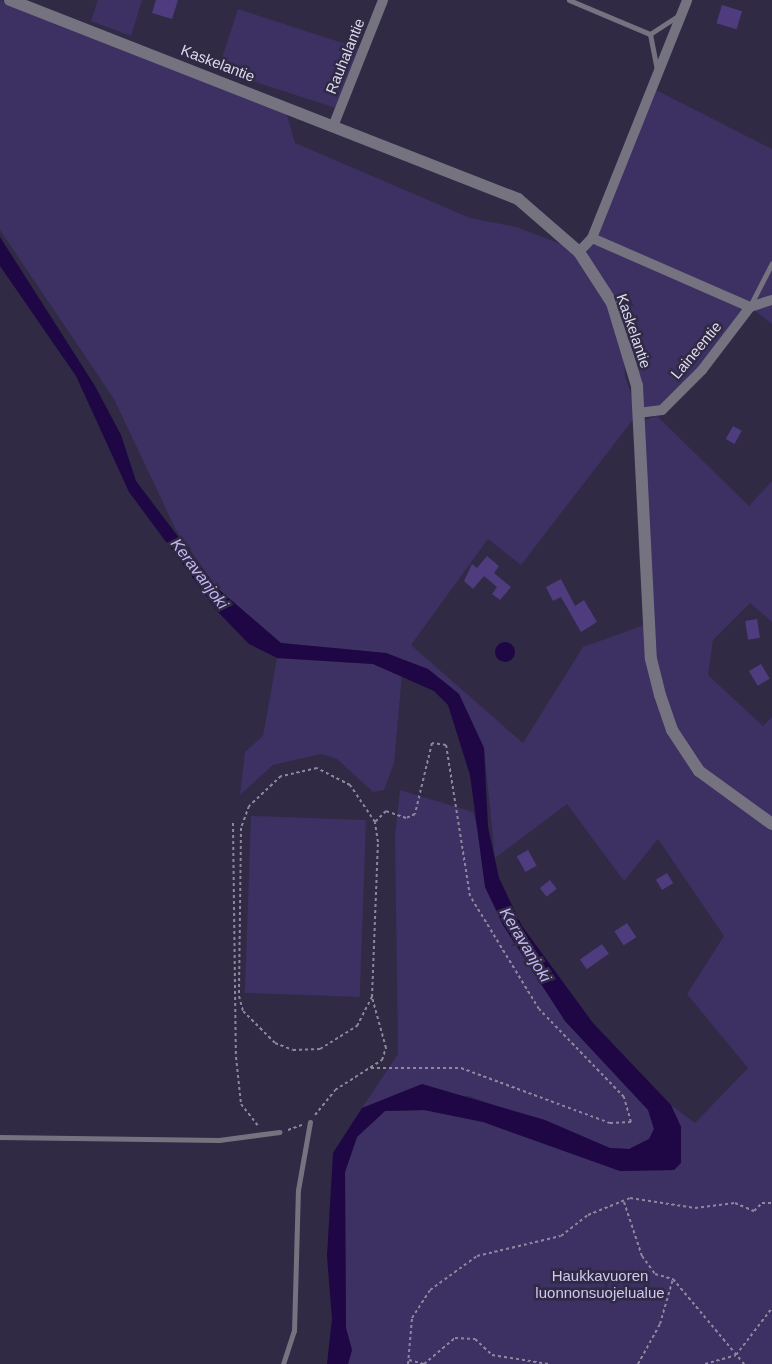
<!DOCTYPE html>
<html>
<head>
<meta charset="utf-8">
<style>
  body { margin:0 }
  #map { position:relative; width:772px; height:1364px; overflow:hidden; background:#302a45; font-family:Arial,sans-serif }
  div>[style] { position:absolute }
  .green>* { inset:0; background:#3d3062; transform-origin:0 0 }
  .water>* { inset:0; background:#1f0645 }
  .round { border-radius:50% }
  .building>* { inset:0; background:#4e3c7e; transform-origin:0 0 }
  .path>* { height:2px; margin-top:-1px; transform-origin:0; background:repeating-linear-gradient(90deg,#8d889e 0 3px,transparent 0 6px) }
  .service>* { height:5px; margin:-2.5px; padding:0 2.5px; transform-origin:2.5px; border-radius:2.5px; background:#767381 }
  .minor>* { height:10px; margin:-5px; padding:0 5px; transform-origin:5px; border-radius:5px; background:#767381 }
  .tertiary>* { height:12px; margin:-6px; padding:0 6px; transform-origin:6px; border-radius:6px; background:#767381 }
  span { translate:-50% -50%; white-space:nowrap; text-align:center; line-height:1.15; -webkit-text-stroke:5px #302a45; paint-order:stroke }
  .street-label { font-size:15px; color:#dddaec }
  .park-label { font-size:15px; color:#cfc8ef }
  .water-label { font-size:16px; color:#c5b9f4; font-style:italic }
</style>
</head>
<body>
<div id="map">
  <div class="green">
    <div style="clip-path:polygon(evenodd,0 0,284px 105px,295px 143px,470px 218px,516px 227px,587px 254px,652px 88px,772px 149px,772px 324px,750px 307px,662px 410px,638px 413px,521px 565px,488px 539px,411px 645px,523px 743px,583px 647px,650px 623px,639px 422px,657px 416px,749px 506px,772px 481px,772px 622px,750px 603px,713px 640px,708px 675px,763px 726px,772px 717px,772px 1364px,348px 1364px,352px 1350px,346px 1328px,345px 1172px,357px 1137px,385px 1111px,424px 1110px,484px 1122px,620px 1171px,674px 1170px,681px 1127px,671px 1105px,695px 1123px,748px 1068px,687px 994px,724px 936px,658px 839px,624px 881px,567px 804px,495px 858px,484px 748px,459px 694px,428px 669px,386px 653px,281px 643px,217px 588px,176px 530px,114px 399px,0 230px,0 0,624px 346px,637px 410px,625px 377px,624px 346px)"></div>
    <div style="clip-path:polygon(98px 0,142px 0,131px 36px,91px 21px)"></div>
    <div style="left:238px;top:9px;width:132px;height:64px;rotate:18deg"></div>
    <div style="clip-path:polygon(277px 658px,373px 664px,402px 675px,394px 763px,384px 790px,373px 792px,337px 759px,321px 754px,273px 765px,240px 795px,245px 752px,263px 736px)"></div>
    <div style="clip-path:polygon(400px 790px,473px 812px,503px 925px,565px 1021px,648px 1109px,654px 1129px,649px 1139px,629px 1149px,610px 1148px,469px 1096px,362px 1108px,398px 1054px,395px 836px)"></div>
    <div style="left:251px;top:816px;width:115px;height:177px;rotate:2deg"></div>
  </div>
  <div class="water">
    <div style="clip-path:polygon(0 237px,95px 386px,121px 435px,136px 481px,217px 588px,281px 643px,386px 653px,428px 669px,459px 694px,484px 748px,488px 827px,499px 878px,522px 926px,593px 1023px,671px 1105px,681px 1127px,681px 1163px,674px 1170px,620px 1171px,483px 1122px,424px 1110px,385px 1111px,357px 1137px,345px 1172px,346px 1328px,352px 1350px,348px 1364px,327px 1364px,332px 1319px,327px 1256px,333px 1153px,362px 1108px,422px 1084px,545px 1120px,610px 1148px,629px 1149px,649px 1139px,654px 1129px,648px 1110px,565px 1021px,503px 925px,485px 887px,470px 775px,448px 705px,434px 691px,373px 664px,277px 658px,249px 644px,218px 612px,129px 492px,76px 376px,0 266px)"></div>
    <div class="round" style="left:495px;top:642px;width:20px;height:20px"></div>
  </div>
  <div class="building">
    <div style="clip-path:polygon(156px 0,178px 0,172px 19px,152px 13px)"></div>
    <div style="left:722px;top:5px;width:21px;height:19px;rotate:17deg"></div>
    <div style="left:733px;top:426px;width:10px;height:15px;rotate:29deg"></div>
    <div style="clip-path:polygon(487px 556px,499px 566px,494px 573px,511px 587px,500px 600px,492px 594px,497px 587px,484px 576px,473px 589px,464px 581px,472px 564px,477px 568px)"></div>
    <div style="clip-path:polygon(561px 579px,575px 606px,584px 600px,597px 622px,581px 632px,561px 597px,553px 601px,546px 587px)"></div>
    <div style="left:757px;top:619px;width:19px;height:12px;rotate:81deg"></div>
    <div style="left:761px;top:664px;width:17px;height:14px;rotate:59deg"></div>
    <div style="left:528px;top:850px;width:18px;height:13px;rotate:61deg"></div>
    <div style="left:667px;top:873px;width:12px;height:13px;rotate:59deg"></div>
    <div style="left:550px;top:880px;width:11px;height:13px;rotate:52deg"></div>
    <div style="left:627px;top:923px;width:17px;height:15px;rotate:57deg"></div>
    <div style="left:602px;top:944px;width:12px;height:27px;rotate:55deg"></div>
  </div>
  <div class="path">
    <div style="left:233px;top:823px;width:234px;rotate:89.3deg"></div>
    <div style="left:236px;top:1057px;width:47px;rotate:83.9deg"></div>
    <div style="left:241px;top:1104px;width:29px;rotate:52deg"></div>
    <div style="left:371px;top:1068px;width:90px"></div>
    <div style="left:461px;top:1068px;width:159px;rotate:20.3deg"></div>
    <div style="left:610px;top:1123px;width:21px;rotate:-3deg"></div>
    <div style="left:631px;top:1122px;width:26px;rotate:-106deg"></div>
    <div style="left:624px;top:1097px;width:122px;rotate:-134deg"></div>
    <div style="left:539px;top:1009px;width:132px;rotate:-121.4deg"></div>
    <div style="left:470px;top:896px;width:153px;rotate:-99deg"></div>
    <div style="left:446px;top:745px;width:14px;rotate:-172deg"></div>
    <div style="left:432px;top:743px;width:73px;rotate:103.5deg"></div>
    <div style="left:415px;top:814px;width:10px;rotate:156deg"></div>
    <div style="left:406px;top:818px;width:21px;rotate:-161deg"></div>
    <div style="left:386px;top:811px;width:16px;rotate:135deg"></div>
    <div style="left:315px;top:1115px;width:32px;rotate:-51deg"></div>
    <div style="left:335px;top:1090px;width:56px;rotate:-32.6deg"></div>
    <div style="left:382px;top:1060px;width:13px;rotate:-72deg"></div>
    <div style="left:386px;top:1048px;width:53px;rotate:-105.4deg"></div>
    <div style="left:372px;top:997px;width:155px;rotate:-87.8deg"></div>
    <div style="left:378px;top:842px;width:20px;rotate:-99deg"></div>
    <div style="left:375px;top:822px;width:45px;rotate:-124deg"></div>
    <div style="left:350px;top:785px;width:37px;rotate:-153deg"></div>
    <div style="left:317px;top:768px;width:37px;rotate:167deg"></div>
    <div style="left:281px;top:776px;width:44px;rotate:136.8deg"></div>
    <div style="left:249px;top:806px;width:23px;rotate:110deg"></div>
    <div style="left:241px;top:828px;width:168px;rotate:90.7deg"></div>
    <div style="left:239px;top:996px;width:16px;rotate:75deg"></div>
    <div style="left:243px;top:1011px;width:45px;rotate:45deg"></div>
    <div style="left:275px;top:1043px;width:19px;rotate:21deg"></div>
    <div style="left:293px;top:1050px;width:27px;rotate:-2deg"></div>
    <div style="left:320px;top:1049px;width:44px;rotate:-31.9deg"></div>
    <div style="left:357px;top:1026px;width:33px;rotate:-63deg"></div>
    <div style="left:288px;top:1130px;width:15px;rotate:-20deg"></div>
    <div style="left:624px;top:1202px;width:57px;rotate:71.6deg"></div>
    <div style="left:642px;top:1256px;width:22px;rotate:54deg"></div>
    <div style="left:655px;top:1274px;width:19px;rotate:16deg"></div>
    <div style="left:673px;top:1279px;width:111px;rotate:50.1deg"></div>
    <div style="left:409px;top:1360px;width:16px;rotate:15deg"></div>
    <div style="left:424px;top:1364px;width:40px;rotate:-40deg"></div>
    <div style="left:455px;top:1338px;width:20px;rotate:3deg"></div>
    <div style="left:475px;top:1339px;width:23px;rotate:43deg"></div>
    <div style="left:492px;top:1355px;width:57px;rotate:9.1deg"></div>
    <div style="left:408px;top:1364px;width:46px;rotate:-85deg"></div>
    <div style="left:412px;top:1318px;width:33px;rotate:-57deg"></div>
    <div style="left:430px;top:1290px;width:58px;rotate:-35.9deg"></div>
    <div style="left:477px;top:1256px;width:86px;rotate:-13.4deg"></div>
    <div style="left:561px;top:1236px;width:34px;rotate:-38deg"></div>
    <div style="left:588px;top:1215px;width:45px;rotate:-22deg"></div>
    <div style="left:630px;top:1198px;width:66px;rotate:8.7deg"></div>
    <div style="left:695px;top:1208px;width:40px;rotate:-7.1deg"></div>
    <div style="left:735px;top:1203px;width:21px;rotate:23deg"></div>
    <div style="left:754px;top:1211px;width:11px;rotate:-45deg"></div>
    <div style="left:762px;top:1203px;width:10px"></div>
    <div style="left:638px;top:1364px;width:46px;rotate:-61.2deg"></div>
    <div style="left:660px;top:1324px;width:47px;rotate:-73.9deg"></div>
    <div style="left:705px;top:1364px;width:32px;rotate:-16deg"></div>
    <div style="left:736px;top:1355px;width:59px;rotate:-52.5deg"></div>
  </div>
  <div class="service">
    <div style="left:569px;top:0;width:88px;rotate:22.8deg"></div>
    <div style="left:650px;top:34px;width:37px;rotate:79deg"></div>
    <div style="left:650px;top:34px;width:33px;rotate:-33deg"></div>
    <div style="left:751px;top:304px;width:46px;rotate:-62.9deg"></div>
    <div style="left:0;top:1137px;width:219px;rotate:0.8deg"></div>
    <div style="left:219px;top:1140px;width:61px;rotate:-7.6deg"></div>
    <div style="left:283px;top:1364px;width:35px;rotate:-72deg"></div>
    <div style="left:294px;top:1331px;width:141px;rotate:-88.4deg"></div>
    <div style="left:298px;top:1190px;width:69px;rotate:-80deg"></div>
  </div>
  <div class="minor">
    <div style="left:334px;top:124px;width:133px;rotate:-68.4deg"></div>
    <div style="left:592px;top:238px;width:172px;rotate:23.6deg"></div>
    <div style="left:579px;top:252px;width:19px;rotate:-47deg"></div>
    <div style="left:592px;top:238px;width:256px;rotate:-68.2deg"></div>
    <div style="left:638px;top:413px;width:24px;rotate:-7deg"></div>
    <div style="left:662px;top:410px;width:57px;rotate:-45deg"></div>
    <div style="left:702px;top:370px;width:79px;rotate:-52.7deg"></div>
    <div style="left:750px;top:307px;width:23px;rotate:-18deg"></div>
  </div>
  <div class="tertiary">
    <div style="left:10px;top:0;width:546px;rotate:21.39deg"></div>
    <div style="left:518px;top:199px;width:81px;rotate:41deg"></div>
    <div style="left:579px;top:252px;width:61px;rotate:57.1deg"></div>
    <div style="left:612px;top:303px;width:87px;rotate:73.2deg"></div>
    <div style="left:637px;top:386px;width:273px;rotate:87.1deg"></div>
    <div style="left:651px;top:659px;width:37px;rotate:76deg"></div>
    <div style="left:660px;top:695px;width:37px;rotate:71deg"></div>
    <div style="left:672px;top:730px;width:49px;rotate:56.6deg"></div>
    <div style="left:699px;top:771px;width:90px;rotate:36deg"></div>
  </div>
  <div class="street-label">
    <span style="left:345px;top:56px;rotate:-68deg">Rauhalantie</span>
    <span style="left:218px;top:63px;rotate:21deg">Kaskelantie</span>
    <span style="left:634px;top:331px;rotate:71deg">Kaskelantie</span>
    <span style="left:696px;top:350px;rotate:-50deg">Laineentie</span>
  </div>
  <div class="park-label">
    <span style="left:600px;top:1284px">Haukkavuoren<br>luonnonsuojelualue</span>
  </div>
  <div class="water-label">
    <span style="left:199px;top:574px;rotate:53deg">Keravanjoki</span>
    <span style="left:525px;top:945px;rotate:59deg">Keravanjoki</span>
  </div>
</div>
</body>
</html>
